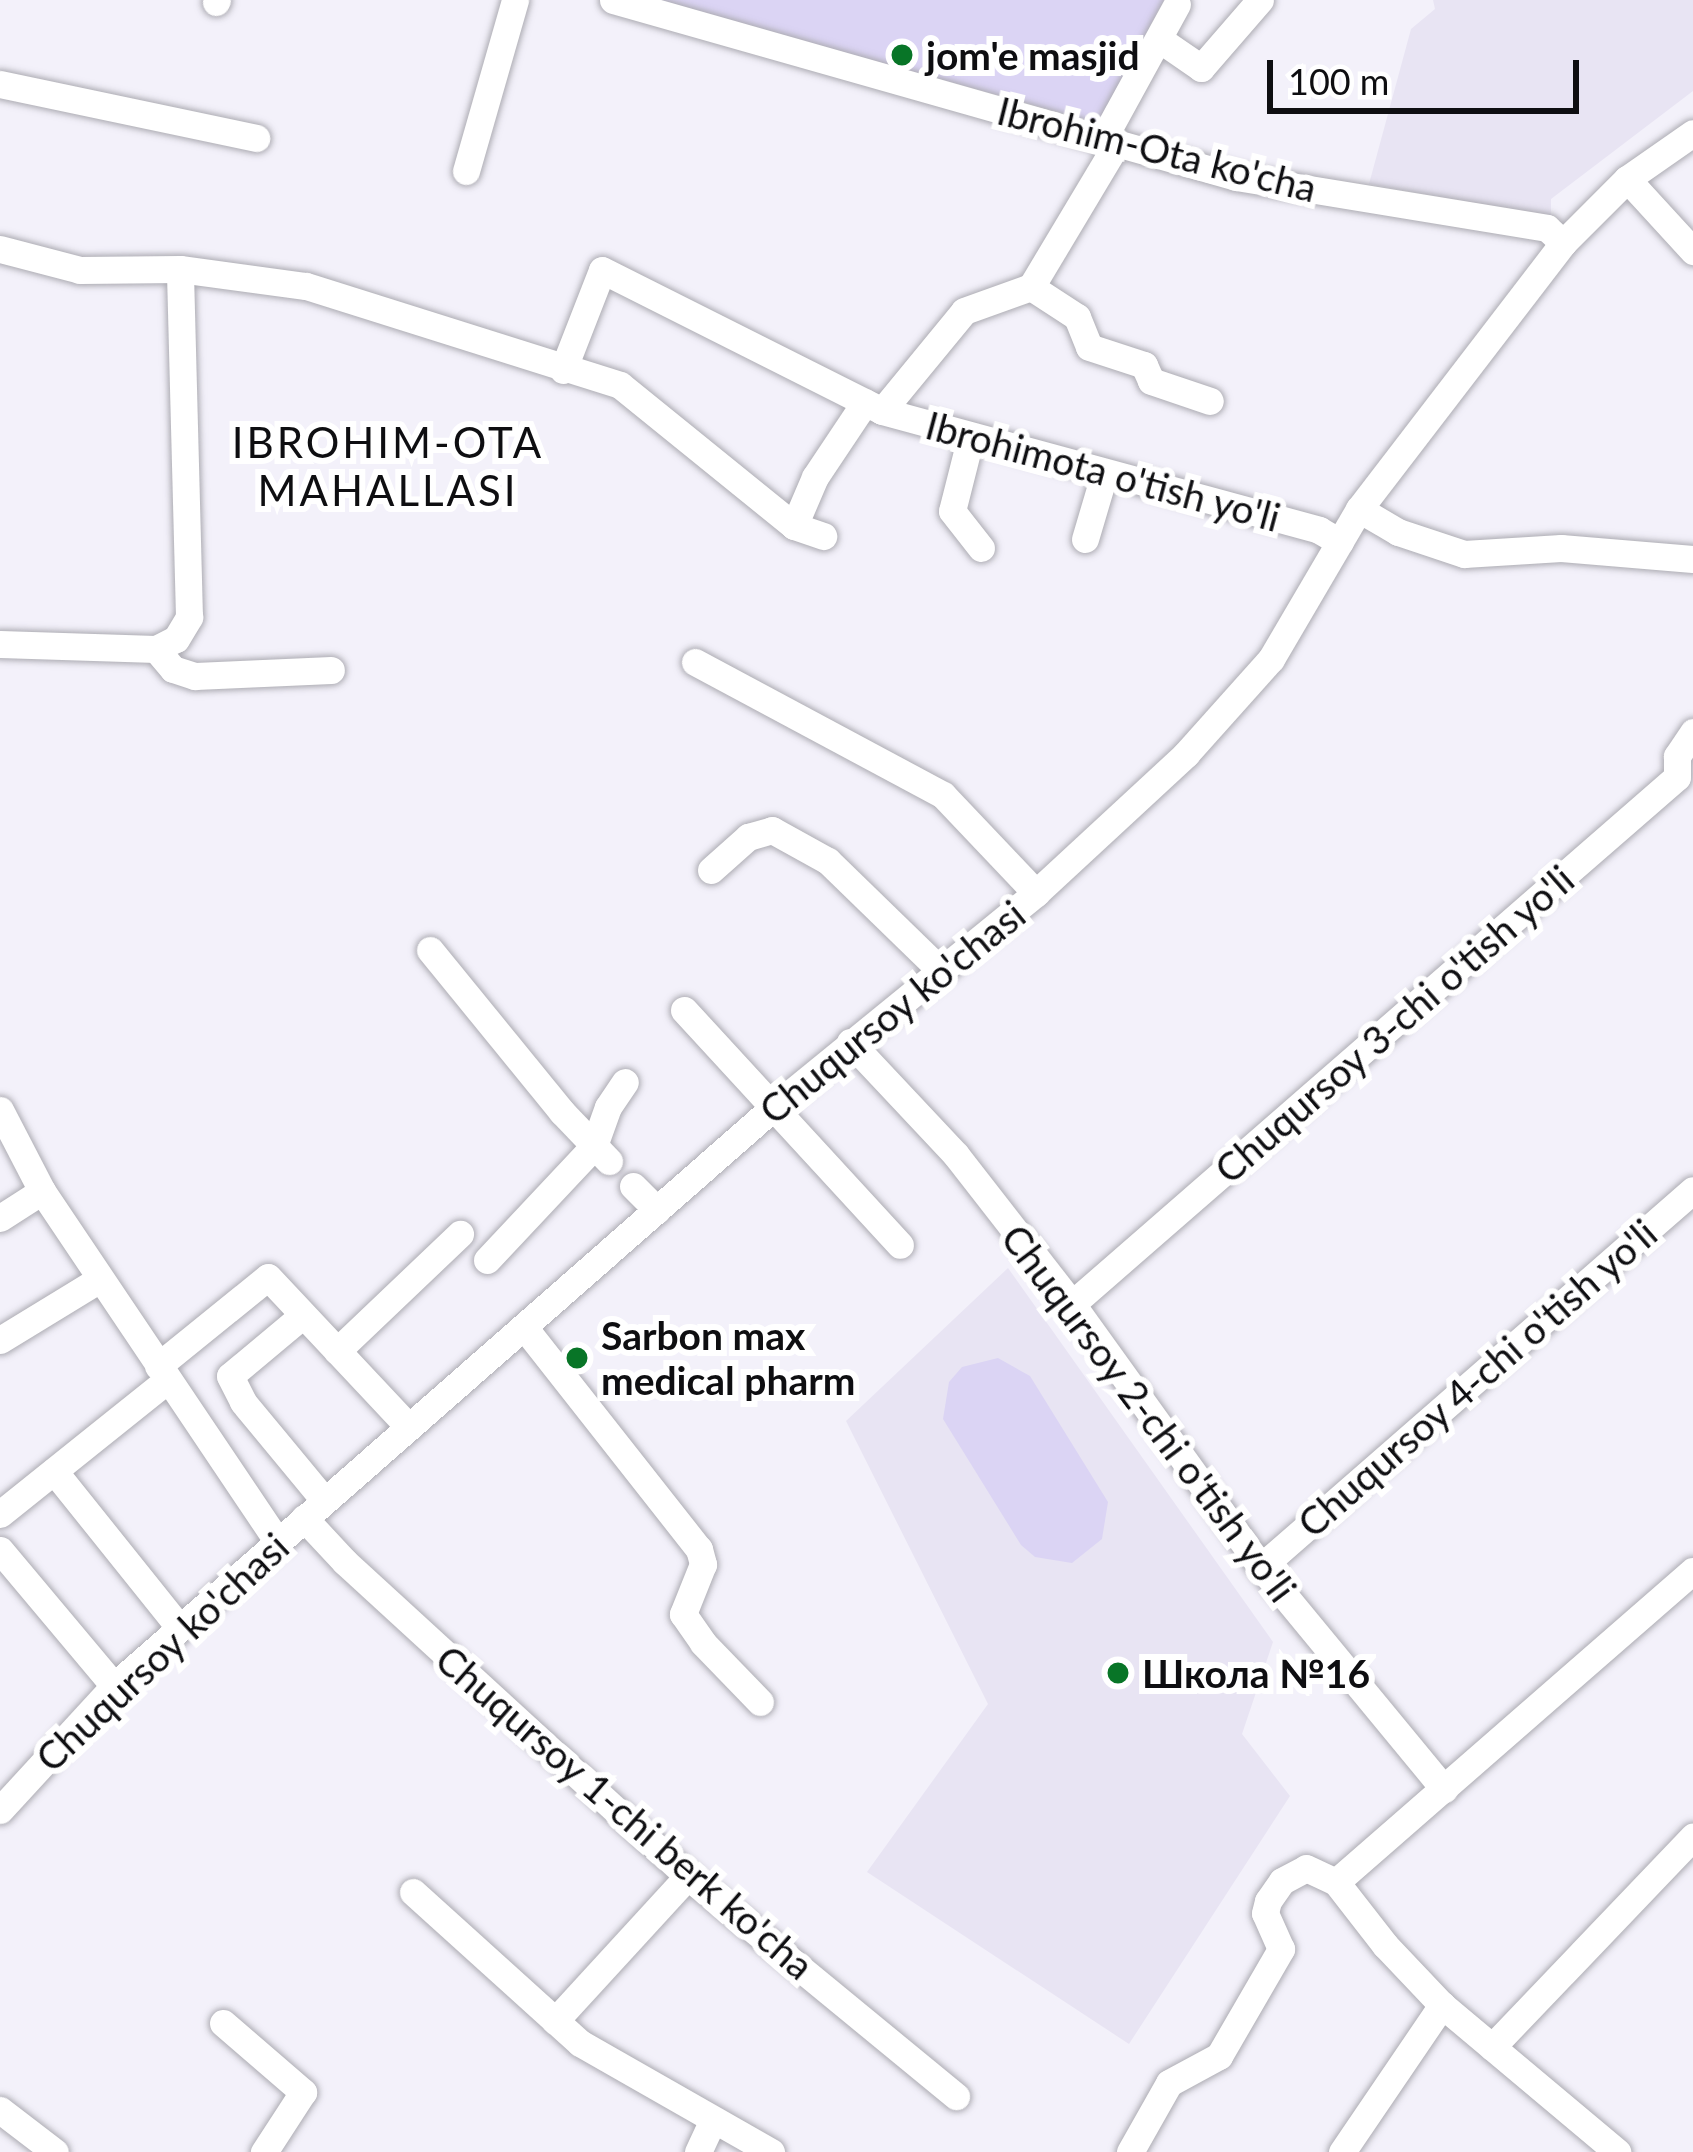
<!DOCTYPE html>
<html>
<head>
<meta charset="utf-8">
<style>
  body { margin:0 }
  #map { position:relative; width:1693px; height:2152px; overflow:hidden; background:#f3f1fa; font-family:Lato,sans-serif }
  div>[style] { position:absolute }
  .built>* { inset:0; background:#e8e4f3 }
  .green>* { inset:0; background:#dbd4f4 }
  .roads { filter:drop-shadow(0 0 3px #adacb3) drop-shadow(0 0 3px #adacb3) }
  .minor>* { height:27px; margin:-13.5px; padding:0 13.5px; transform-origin:13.5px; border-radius:13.5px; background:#fff }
  .dots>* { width:33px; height:33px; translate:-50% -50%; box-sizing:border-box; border:6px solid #fff; border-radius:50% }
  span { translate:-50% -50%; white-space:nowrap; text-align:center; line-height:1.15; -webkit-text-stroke:12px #fff; paint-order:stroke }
  .poi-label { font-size:39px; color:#0e0e11; font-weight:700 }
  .left { translate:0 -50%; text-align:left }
  .street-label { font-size:39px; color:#0e0e11 }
  .neighbourhood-label { font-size:42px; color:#0e0e11; letter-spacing:3px }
  .scale { position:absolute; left:1267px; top:60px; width:312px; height:54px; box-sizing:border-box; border:6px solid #0e0e11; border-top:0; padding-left:15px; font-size:36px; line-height:42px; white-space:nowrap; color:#0e0e11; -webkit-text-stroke:9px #fff; paint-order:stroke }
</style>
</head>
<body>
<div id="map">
  <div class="built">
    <div style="clip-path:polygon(1433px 0,1693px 0,1693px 91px,1551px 199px,1551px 217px,1369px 184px,1411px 29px,1435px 9px)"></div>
    <div style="clip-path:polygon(1008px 1268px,1273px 1642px,1242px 1734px,1290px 1796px,1129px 2044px,867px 1872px,988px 1704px,846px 1421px)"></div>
  </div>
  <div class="green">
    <div style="clip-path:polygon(655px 0,1164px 0,1098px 123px)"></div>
    <div style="clip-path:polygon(998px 1358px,1030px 1376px,1108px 1502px,1102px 1539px,1072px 1563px,1035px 1557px,1021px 1545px,943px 1419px,949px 1382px,962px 1367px)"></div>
  </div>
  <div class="roads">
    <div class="minor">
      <div style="left:613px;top:0;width:648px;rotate:15.86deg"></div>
      <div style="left:1236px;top:177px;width:315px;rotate:9.3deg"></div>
      <div style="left:1547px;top:228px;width:22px;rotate:43deg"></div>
      <div style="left:216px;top:2px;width:2px;rotate:-63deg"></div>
      <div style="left:1159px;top:39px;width:51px;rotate:34.6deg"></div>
      <div style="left:1201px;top:68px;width:90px;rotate:-49.1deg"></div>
      <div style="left:0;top:84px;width:262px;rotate:11.9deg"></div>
      <div style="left:1102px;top:141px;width:156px;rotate:-61.3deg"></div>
      <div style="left:466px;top:171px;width:178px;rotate:-74deg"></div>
      <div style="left:1627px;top:179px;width:98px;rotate:47.5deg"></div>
      <div style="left:0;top:249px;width:83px;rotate:14.7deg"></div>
      <div style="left:80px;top:270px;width:100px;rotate:-0.6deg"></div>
      <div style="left:180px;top:269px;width:127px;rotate:7.7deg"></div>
      <div style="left:306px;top:286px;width:329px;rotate:17.5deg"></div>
      <div style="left:620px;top:385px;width:224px;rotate:39deg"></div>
      <div style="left:794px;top:526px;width:31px;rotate:19deg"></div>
      <div style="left:1031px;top:287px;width:55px;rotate:33.1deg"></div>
      <div style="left:1077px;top:317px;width:32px;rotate:68deg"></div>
      <div style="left:1089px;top:347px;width:58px;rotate:18.1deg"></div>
      <div style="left:1144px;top:365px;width:17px;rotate:66deg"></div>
      <div style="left:1151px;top:381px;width:62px;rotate:18.7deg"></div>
      <div style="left:563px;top:370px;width:107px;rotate:-68.7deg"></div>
      <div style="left:602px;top:270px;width:313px;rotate:26.7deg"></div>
      <div style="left:882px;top:411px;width:453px;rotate:15.2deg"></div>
      <div style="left:1319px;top:530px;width:24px;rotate:30deg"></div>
      <div style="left:882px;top:411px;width:129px;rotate:-50.6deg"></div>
      <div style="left:964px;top:311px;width:71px;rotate:-19.7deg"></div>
      <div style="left:1031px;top:287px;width:165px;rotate:-59.1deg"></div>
      <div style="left:971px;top:436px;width:77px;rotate:104.2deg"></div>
      <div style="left:952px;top:511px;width:47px;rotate:51.9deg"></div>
      <div style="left:1359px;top:509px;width:45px;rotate:30.5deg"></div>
      <div style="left:1398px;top:532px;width:70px;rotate:18.4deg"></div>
      <div style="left:1464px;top:554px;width:97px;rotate:-3.5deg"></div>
      <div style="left:1561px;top:548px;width:132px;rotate:4.8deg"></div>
      <div style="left:794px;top:526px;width:53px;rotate:-66.8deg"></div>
      <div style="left:815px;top:477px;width:90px;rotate:-56.3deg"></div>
      <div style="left:1085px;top:539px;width:67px;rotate:-73.5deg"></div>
      <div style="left:0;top:644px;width:156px;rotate:1.8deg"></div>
      <div style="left:156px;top:649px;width:22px;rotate:-27deg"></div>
      <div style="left:176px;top:639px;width:26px;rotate:-59deg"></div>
      <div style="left:189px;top:617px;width:348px;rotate:-91.5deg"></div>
      <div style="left:156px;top:649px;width:26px;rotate:50deg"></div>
      <div style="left:173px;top:669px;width:23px;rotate:18deg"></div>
      <div style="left:195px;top:676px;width:136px;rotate:-2.5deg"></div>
      <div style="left:695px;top:662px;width:281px;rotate:28.2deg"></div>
      <div style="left:943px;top:795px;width:135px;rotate:46.5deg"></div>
      <div style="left:711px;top:870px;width:50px;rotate:-41.7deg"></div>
      <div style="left:748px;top:837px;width:25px;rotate:-16deg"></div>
      <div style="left:772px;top:830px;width:64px;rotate:29deg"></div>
      <div style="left:828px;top:861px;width:156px;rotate:44.2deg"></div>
      <div style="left:430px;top:950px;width:209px;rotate:50.8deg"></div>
      <div style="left:562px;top:1112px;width:68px;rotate:46.2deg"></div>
      <div style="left:684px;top:1010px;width:319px;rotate:47.4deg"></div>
      <div style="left:850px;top:1042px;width:155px;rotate:46.8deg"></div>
      <div style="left:956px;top:1155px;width:189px;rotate:52.1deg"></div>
      <div style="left:1072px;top:1304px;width:324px;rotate:54.3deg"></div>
      <div style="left:1261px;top:1567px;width:288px;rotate:50.5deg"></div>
      <div style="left:0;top:1110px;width:91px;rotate:62.6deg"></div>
      <div style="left:42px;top:1191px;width:422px;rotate:56.1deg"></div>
      <div style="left:633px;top:1186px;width:34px;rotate:45deg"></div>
      <div style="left:0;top:1218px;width:50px;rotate:-32.7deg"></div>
      <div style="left:487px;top:1260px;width:156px;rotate:-46.8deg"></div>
      <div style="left:594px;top:1146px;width:41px;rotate:-70.3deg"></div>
      <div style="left:608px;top:1107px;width:30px;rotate:-56deg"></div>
      <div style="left:1072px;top:1304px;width:802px;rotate:-41.06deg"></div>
      <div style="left:1677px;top:777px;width:21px;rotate:-90deg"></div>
      <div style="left:1677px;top:756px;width:29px;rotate:-56deg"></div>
      <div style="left:303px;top:1315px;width:95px;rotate:140.1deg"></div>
      <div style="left:230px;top:1376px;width:29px;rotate:63deg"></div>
      <div style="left:243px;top:1402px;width:127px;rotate:50.4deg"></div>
      <div style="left:524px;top:1327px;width:283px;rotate:51.8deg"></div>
      <div style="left:699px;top:1549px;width:16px;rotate:75deg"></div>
      <div style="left:703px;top:1564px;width:54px;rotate:111.8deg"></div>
      <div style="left:683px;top:1614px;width:35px;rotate:55deg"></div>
      <div style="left:703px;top:1643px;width:82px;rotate:46deg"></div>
      <div style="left:0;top:1340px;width:117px;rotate:-31.4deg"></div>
      <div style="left:337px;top:1351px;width:170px;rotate:-43.6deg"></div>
      <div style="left:158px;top:1366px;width:141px;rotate:-39deg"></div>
      <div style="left:268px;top:1277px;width:206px;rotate:46.8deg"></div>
      <div style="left:54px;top:1471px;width:201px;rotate:51.3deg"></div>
      <div style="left:0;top:1514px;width:214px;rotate:-38.7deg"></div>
      <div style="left:304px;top:1518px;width:60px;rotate:47deg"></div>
      <div style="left:345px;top:1562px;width:465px;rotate:42.5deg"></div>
      <div style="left:688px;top:1876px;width:347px;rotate:39.4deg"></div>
      <div style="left:0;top:1550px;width:177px;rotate:50deg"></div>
      <div style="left:1261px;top:1567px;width:573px;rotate:-41.11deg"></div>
      <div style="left:0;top:1810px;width:168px;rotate:-47.4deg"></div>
      <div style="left:114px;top:1686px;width:879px;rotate:-41.27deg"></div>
      <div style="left:775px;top:1106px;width:337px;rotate:-39.2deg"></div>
      <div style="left:1036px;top:893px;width:205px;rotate:-42.8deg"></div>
      <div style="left:1186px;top:754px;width:127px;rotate:-48.2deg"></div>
      <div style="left:1271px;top:659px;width:174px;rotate:-59.6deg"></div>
      <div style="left:1359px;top:509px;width:335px;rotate:-52.5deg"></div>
      <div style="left:1563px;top:243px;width:91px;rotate:-45deg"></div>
      <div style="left:1627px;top:179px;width:80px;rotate:-34.9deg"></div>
      <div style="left:1336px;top:1882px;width:473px;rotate:-41.1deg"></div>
      <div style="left:413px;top:1892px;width:225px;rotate:42.1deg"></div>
      <div style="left:580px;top:2043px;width:220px;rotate:29.7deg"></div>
      <div style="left:555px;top:2021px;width:197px;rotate:-47.5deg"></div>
      <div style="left:223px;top:2023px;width:106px;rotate:40.8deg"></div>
      <div style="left:303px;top:2092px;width:72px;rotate:123deg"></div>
      <div style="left:1492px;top:2047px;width:291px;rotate:-46.3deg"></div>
      <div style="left:0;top:2110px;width:69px;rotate:37.4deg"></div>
      <div style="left:698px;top:2152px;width:35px;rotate:-65deg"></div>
      <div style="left:1130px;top:2152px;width:79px;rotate:-60.5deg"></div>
      <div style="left:1169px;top:2083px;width:57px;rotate:-28.4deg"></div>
      <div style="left:1219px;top:2056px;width:124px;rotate:-59.9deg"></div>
      <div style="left:1281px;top:1949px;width:39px;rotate:-114deg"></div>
      <div style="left:1265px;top:1913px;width:12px;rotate:-76deg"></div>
      <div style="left:1268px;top:1901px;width:24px;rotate:-55deg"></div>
      <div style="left:1282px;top:1881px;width:27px;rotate:-28deg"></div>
      <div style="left:1306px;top:1868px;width:33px;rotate:25deg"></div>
      <div style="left:1336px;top:1882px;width:80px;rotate:52.1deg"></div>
      <div style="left:1385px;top:1945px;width:83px;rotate:46.5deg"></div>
      <div style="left:1442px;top:2005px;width:229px;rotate:40deg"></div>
      <div style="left:1342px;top:2152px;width:178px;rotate:-55.8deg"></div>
    </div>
  </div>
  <div class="dots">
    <div style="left:902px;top:55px;background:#087527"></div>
    <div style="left:577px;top:1358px;background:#087527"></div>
    <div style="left:1118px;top:1673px;background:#087527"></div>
  </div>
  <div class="poi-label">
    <span class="left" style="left:926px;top:55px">jom'e masjid</span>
    <span class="left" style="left:601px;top:1358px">Sarbon max<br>medical pharm</span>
    <span class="left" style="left:1142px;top:1673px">Школа №16</span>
  </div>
  <div class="street-label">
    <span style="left:1157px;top:149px;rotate:14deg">Ibrohim-Ota ko'cha</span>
    <span style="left:1103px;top:471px;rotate:15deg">Ibrohimota o'tish yo'li</span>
    <span style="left:892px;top:1012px;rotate:-39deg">Chuqursoy ko'chasi</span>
    <span style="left:1394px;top:1024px;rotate:-41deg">Chuqursoy 3-chi o'tish yo'li</span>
    <span style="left:1477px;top:1378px;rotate:-41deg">Chuqursoy 4-chi o'tish yo'li</span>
    <span style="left:1149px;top:1413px;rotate:53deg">Chuqursoy 2-chi o'tish yo'li</span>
    <span style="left:162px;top:1652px;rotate:-43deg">Chuqursoy ko'chasi</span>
    <span style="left:625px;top:1812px;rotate:41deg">Chuqursoy 1-chi berk ko'cha</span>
  </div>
  <div class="neighbourhood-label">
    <span style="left:388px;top:466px">IBROHIM-OTA<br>MAHALLASI</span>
  </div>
  <div class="scale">100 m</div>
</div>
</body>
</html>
